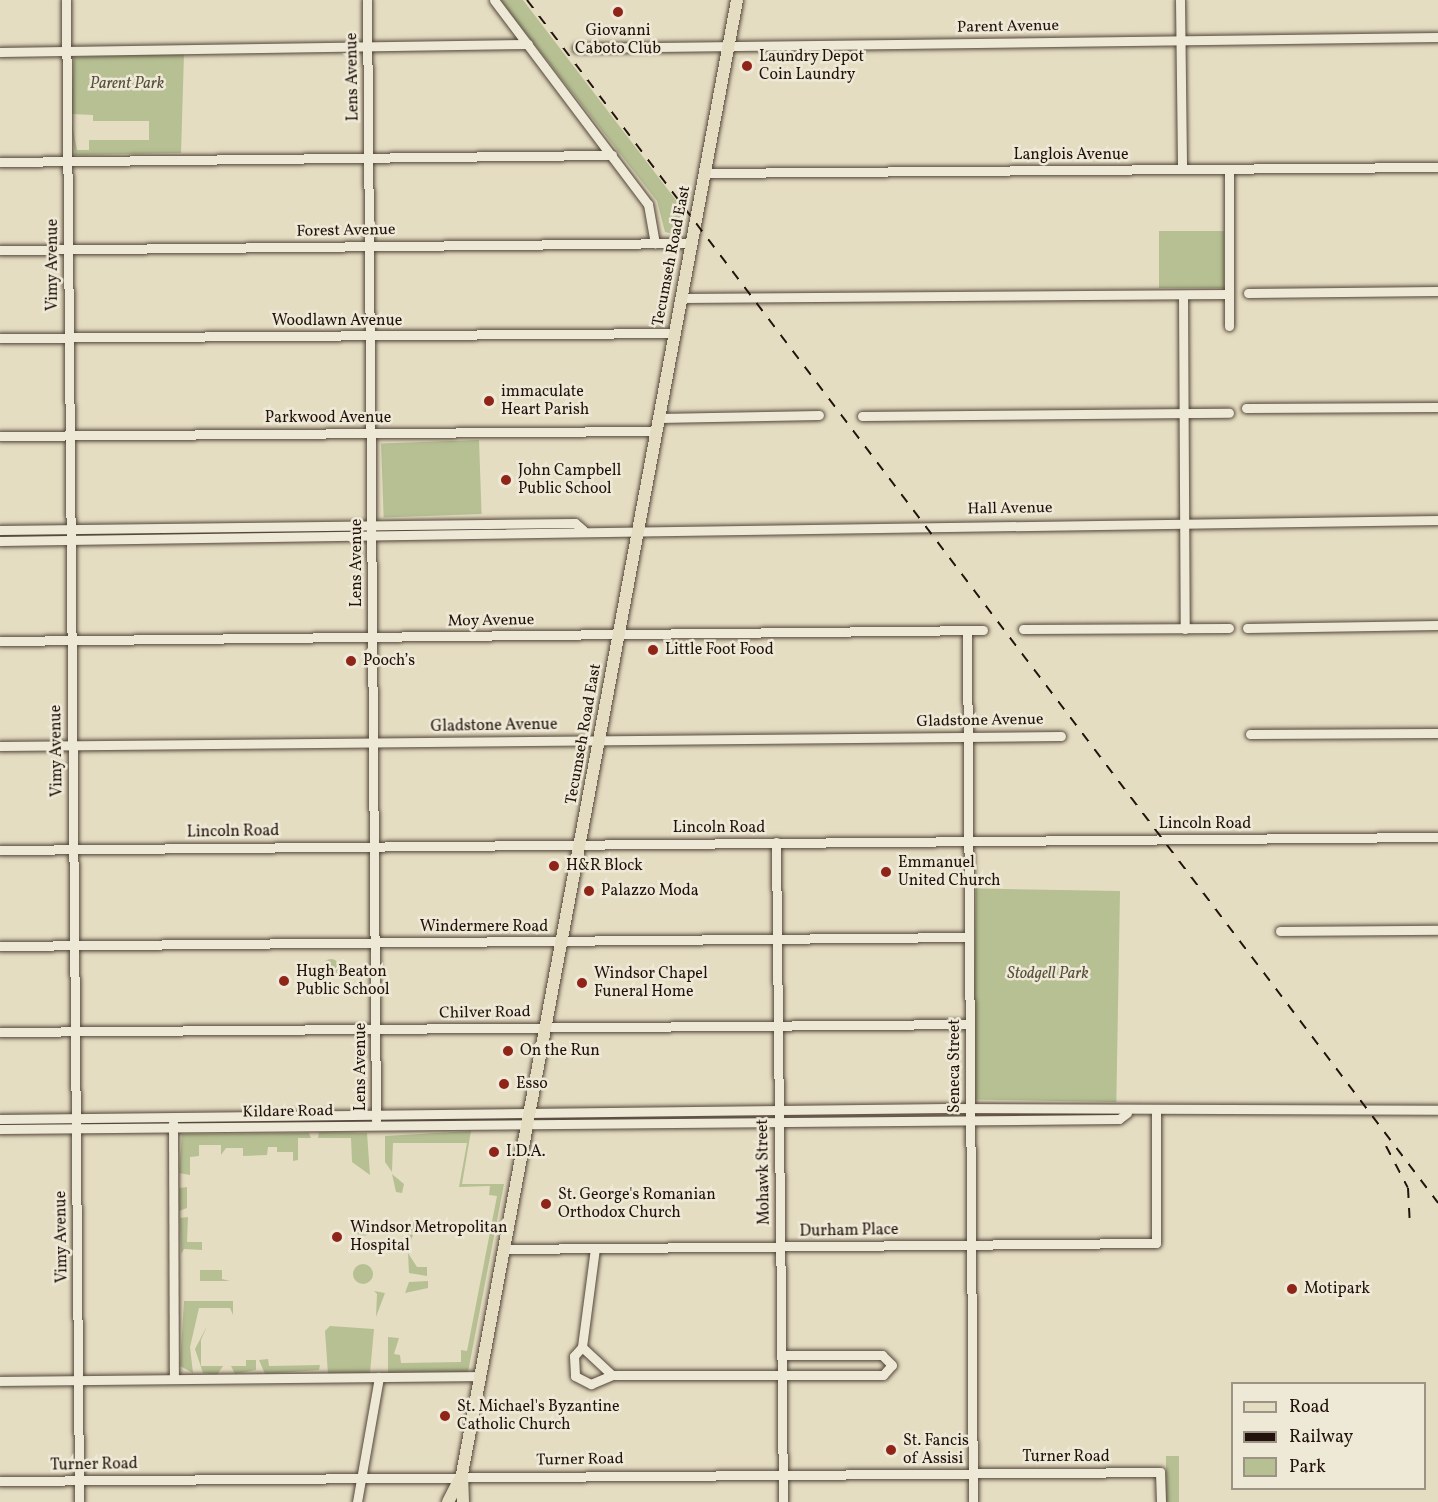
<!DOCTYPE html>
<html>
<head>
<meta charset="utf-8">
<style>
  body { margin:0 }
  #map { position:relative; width:1438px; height:1502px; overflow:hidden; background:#e5ddc2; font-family:Vollkorn,serif }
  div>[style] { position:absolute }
  .green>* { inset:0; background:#b6c093; transform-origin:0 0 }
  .round { border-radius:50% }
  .roads { filter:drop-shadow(0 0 2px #534539) drop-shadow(0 0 2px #534539) }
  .minor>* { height:9px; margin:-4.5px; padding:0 4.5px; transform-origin:4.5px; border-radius:4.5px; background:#eee9d7 }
  .major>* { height:12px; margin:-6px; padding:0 6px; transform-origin:6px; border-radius:6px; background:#e5ddc2 }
  .rail>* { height:2px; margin-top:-1px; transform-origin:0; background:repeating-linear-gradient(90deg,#22120b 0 10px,transparent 0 20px) }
  .dots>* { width:16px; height:16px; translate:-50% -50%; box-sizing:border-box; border:3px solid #eee9d7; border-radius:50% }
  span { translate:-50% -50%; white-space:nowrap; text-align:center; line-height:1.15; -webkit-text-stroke:5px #eee9d7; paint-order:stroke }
  .street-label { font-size:16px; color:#22120b }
  .poi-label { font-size:16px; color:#22120b }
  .left { translate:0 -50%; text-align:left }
  .park-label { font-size:16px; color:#564f3b; font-style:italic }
  .legend { position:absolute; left:1231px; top:1382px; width:195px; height:108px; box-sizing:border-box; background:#eee9d7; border:2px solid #9c9385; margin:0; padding:8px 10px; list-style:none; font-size:18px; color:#22120b }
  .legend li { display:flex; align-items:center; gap:12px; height:30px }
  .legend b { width:30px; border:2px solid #9c9385 }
</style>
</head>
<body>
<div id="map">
  <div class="green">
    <div style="clip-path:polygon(500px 0,523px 0,685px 212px,678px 235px,665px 232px,657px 201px)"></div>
    <div style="clip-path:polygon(184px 54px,181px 153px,75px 155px,71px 119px,77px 150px,89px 150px,89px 140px,149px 140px,149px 121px,93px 121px,93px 115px,71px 114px,74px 57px)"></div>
    <div style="left:1224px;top:231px;width:57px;height:65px;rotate:90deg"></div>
    <div style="left:479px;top:440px;width:74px;height:98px;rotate:88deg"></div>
    <div style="left:1120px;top:891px;width:211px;height:144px;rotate:91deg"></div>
    <div class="round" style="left:323px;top:959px;width:16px;height:16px"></div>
    <div style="clip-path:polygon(471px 1131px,462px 1184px,504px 1184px,468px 1372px,388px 1373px,388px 1337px,399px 1338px,394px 1354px,400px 1355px,401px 1363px,461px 1362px,461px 1350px,467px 1351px,497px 1196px,489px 1195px,490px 1186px,459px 1187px,467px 1143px,393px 1143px,392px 1172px,385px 1162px,385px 1136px)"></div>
    <div style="clip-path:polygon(319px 1132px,367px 1133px,370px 1175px,352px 1162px,351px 1138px,318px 1138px)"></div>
    <div style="clip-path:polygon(309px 1133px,311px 1138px,298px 1138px,298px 1160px,293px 1161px,293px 1152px,277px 1152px,277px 1147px,268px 1147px,267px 1155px,243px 1156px,243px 1148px,226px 1148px,221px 1155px,221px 1145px,199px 1145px,199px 1156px,190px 1157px,190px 1175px,179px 1173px,182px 1134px)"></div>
    <div style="clip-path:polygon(392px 1174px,404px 1184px,402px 1193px,396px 1192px)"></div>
    <div style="clip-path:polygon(187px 1187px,187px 1208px,179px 1211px,179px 1188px)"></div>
    <div style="clip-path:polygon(188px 1217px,187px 1242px,202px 1242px,202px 1250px,184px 1249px,181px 1254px,180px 1218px)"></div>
    <div class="round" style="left:354px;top:1218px;width:18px;height:18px"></div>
    <div style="clip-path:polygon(414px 1221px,426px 1221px,427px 1229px,416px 1229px,408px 1246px,407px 1226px)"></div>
    <div style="clip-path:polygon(408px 1253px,417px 1267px,427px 1267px,427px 1276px,409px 1273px)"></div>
    <div class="round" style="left:353px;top:1264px;width:20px;height:20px"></div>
    <div style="clip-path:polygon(200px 1270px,222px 1270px,222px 1279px,230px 1281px,200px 1281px)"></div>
    <div style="clip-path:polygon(428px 1281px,428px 1288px,405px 1293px,409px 1282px)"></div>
    <div style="clip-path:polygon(374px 1291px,385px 1293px,376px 1317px,377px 1294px)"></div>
    <div style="clip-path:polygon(184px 1301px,233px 1301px,233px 1315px,230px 1308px,199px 1308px,190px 1347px,193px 1373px,180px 1366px)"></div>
    <div style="clip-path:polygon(207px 1326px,201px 1340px,201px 1366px,223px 1366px,217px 1375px,203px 1373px,195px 1349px)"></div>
    <div style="clip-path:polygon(330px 1326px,374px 1329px,370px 1373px,328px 1374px,325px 1331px)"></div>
    <div style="clip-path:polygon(268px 1359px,269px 1366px,320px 1365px,319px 1370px,265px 1374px,259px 1360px)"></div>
    <div style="clip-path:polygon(246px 1360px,256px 1360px,256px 1370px,235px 1374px,231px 1366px,246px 1366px)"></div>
    <div style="left:1166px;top:1456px;width:13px;height:46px"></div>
  </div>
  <div class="roads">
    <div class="minor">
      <div style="left:66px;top:0;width:1502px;rotate:89.5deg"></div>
      <div style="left:367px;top:0;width:1120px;rotate:89.54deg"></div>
      <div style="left:494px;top:0;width:256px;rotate:53deg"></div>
      <div style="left:648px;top:204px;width:40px;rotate:80deg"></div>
      <div style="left:1180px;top:0;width:169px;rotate:89.3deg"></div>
      <div style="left:577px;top:48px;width:861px;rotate:-0.73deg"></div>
      <div style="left:0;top:52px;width:528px;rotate:-0.87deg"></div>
      <div style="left:0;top:162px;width:612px;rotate:-0.66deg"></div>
      <div style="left:705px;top:173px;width:733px;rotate:-0.47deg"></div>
      <div style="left:0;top:250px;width:692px;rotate:-0.58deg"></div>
      <div style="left:1248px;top:293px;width:190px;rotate:-0.6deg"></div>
      <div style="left:1183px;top:295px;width:334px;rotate:89.7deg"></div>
      <div style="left:681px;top:298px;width:548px;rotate:-0.42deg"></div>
      <div style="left:1229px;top:326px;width:157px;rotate:-90deg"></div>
      <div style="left:0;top:338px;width:675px;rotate:-0.42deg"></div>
      <div style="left:1246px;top:408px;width:192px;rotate:-0.3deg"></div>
      <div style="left:862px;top:416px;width:367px;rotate:-0.5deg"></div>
      <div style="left:659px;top:418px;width:160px;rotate:-1.1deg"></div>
      <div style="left:0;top:436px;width:657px;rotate:-0.44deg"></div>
      <div style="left:0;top:530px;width:575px;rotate:-0.7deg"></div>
      <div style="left:575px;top:523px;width:11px;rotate:41deg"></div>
      <div style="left:0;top:541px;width:1438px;rotate:-0.84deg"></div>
      <div style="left:1247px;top:628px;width:191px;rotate:-0.9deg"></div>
      <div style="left:1023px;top:629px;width:206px;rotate:-0.3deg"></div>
      <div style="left:967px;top:630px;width:872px;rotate:89.61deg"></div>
      <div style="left:0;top:641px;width:983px;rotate:-0.64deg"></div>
      <div style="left:1250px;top:734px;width:188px;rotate:-0.3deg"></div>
      <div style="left:0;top:746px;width:1061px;rotate:-0.54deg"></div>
      <div style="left:776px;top:842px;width:660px;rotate:89.39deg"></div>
      <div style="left:0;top:850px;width:1438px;rotate:-0.52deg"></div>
      <div style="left:1280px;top:931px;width:158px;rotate:-0.4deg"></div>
      <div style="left:0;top:946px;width:969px;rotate:-0.53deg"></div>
      <div style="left:0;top:1032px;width:970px;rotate:-0.47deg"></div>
      <div style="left:0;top:1119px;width:948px;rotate:-0.66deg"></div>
      <div style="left:948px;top:1108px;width:490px;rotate:0.2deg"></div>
      <div style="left:173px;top:1123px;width:256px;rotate:89.8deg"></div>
      <div style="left:0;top:1129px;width:1119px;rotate:-0.51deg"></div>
      <div style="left:1119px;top:1119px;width:10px;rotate:-37deg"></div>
      <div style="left:595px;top:1248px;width:100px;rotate:97.5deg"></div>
      <div style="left:582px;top:1347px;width:41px;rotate:43deg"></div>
      <div style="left:612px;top:1375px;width:271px"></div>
      <div style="left:883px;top:1375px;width:13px;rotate:-48deg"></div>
      <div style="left:892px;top:1365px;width:14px;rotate:-135deg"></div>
      <div style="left:882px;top:1355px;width:101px;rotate:180deg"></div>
      <div style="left:506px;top:1249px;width:650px;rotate:-0.53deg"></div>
      <div style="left:1156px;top:1243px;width:131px;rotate:-90deg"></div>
      <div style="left:582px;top:1347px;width:12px;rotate:132deg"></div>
      <div style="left:574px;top:1356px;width:20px;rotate:87deg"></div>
      <div style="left:575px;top:1376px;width:18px;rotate:27deg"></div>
      <div style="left:591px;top:1384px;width:23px;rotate:-23deg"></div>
      <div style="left:0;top:1381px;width:481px;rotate:-0.6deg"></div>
      <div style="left:0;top:1481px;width:1160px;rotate:-0.44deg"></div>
      <div style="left:1160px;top:1472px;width:30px;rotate:88deg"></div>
      <div style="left:357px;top:1502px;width:127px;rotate:-80deg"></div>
    </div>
    <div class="major">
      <div style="left:448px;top:1502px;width:31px;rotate:-63deg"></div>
      <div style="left:463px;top:1502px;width:28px;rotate:-92deg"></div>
      <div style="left:462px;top:1474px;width:1499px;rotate:-79.43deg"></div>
    </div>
  </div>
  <div class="rail">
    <div style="left:527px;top:0;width:1509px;rotate:52.86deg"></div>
    <div style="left:1386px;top:1146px;width:47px;rotate:62.4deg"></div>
    <div style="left:1408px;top:1188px;width:36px;rotate:87deg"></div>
  </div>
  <div class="dots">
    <div style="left:618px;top:12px;background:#8f2418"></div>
    <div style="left:747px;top:66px;background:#8f2418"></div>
    <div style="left:489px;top:401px;background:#8f2418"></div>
    <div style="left:506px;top:480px;background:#8f2418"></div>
    <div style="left:653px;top:650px;background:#8f2418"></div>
    <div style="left:351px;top:661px;background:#8f2418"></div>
    <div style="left:554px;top:866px;background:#8f2418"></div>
    <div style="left:886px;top:872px;background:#8f2418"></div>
    <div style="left:589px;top:891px;background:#8f2418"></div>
    <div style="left:284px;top:981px;background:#8f2418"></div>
    <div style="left:582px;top:983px;background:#8f2418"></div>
    <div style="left:508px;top:1051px;background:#8f2418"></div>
    <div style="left:504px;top:1084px;background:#8f2418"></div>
    <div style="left:494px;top:1152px;background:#8f2418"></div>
    <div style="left:546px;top:1204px;background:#8f2418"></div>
    <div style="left:337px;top:1237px;background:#8f2418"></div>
    <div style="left:1292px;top:1289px;background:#8f2418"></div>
    <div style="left:445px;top:1416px;background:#8f2418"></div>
    <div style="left:891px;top:1450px;background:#8f2418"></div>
  </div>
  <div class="street-label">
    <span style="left:1008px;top:27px;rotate:-1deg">Parent Avenue</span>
    <span style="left:353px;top:77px;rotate:-91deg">Lens Avenue</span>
    <span style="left:1071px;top:155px">Langlois Avenue</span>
    <span style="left:346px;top:231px;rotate:-1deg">Forest Avenue</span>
    <span style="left:672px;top:256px;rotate:-79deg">Tecumseh Road East</span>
    <span style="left:53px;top:265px;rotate:-90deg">Vimy Avenue</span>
    <span style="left:337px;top:321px">Woodlawn Avenue</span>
    <span style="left:328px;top:418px">Parkwood Avenue</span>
    <span style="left:1010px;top:509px;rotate:-1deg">Hall Avenue</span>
    <span style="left:357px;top:563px;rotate:-90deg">Lens Avenue</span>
    <span style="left:491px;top:621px;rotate:-1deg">Moy Avenue</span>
    <span style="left:980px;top:721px;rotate:-1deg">Gladstone Avenue</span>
    <span style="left:494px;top:726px;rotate:-1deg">Gladstone Avenue</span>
    <span style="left:584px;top:734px;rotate:-80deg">Tecumseh Road East</span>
    <span style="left:57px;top:751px;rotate:-91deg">Vimy Avenue</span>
    <span style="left:1205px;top:824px">Lincoln Road</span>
    <span style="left:719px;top:828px">Lincoln Road</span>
    <span style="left:233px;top:832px;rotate:-1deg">Lincoln Road</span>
    <span style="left:484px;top:927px">Windermere Road</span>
    <span style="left:485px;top:1013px;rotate:-1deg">Chilver Road</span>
    <span style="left:955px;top:1066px;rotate:-90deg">Seneca Street</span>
    <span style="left:361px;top:1067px;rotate:-90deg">Lens Avenue</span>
    <span style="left:288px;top:1112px;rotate:-1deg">Kildare Road</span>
    <span style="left:764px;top:1172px;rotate:-91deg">Mohawk Street</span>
    <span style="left:849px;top:1231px;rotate:-1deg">Durham Place</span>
    <span style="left:62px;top:1237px;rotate:-91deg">Vimy Avenue</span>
    <span style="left:1066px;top:1457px">Turner Road</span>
    <span style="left:580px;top:1460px;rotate:-1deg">Turner Road</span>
    <span style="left:94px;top:1465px;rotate:-1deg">Turner Road</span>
  </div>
  <div class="poi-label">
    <span style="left:618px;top:40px">Giovanni<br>Caboto Club</span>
    <span class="left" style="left:759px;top:66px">Laundry Depot<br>Coin Laundry</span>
    <span class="left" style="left:501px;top:401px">immaculate<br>Heart Parish</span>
    <span class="left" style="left:518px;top:480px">John Campbell<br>Public School</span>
    <span class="left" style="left:665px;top:650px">Little Foot Food</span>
    <span class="left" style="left:363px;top:661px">Pooch’s</span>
    <span class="left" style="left:898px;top:872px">Emmanuel<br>United Church</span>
    <span class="left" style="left:566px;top:866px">H&amp;R Block</span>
    <span class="left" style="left:601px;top:891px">Palazzo Moda</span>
    <span class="left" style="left:296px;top:981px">Hugh Beaton<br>Public School</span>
    <span class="left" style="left:594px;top:983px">Windsor Chapel<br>Funeral Home</span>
    <span class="left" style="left:520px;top:1051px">On the Run</span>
    <span class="left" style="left:516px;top:1084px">Esso</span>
    <span class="left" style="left:506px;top:1152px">I.D.A.</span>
    <span class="left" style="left:558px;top:1204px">St. George's Romanian<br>Orthodox Church</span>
    <span class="left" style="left:350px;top:1237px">Windsor Metropolitan<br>Hospital</span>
    <span class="left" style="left:1304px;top:1289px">Motipark</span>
    <span class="left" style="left:457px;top:1416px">St. Michael's Byzantine<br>Catholic Church</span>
    <span class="left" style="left:903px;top:1450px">St. Fancis<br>of Assisi</span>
  </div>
  <div class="park-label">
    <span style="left:127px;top:84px">Parent Park</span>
    <span style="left:1048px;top:974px">Stodgell Park</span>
  </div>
  <ul class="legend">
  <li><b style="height:8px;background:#e5ddc2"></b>Road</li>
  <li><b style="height:8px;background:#22120b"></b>Railway</li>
  <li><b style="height:16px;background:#b6c093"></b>Park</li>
  </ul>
</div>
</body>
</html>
